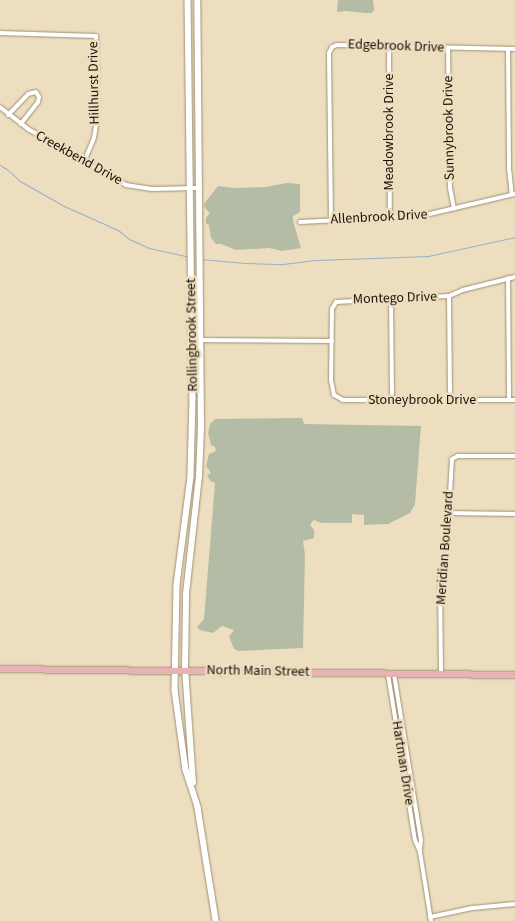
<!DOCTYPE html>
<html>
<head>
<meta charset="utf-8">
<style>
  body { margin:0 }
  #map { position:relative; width:515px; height:921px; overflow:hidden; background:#eedec0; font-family:"Source Sans 3",sans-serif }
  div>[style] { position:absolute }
  .green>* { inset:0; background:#b4bca6 }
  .stream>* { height:1px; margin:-0.5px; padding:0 0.5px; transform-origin:0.5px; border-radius:0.5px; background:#92b2c7 }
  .roads { filter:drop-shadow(0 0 1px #9e9074) drop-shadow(0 0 1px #9e9074) }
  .street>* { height:4px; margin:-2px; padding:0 2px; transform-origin:2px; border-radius:2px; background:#fff }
  .secondary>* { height:5.5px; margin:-2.75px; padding:0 2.75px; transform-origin:2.75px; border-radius:2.75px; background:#fff }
  .primary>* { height:6px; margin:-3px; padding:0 3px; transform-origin:3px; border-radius:3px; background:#e9b2b5 }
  span { translate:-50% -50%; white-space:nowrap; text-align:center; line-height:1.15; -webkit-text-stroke:5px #eedec0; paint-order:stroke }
  .street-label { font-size:14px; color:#181308 }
</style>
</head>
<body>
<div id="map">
  <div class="green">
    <div style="clip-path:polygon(338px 0,373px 0,374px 10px,372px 13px,366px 13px,346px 11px,337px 12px)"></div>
    <div style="clip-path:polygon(287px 183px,300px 184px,300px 212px,293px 216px,293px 221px,301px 248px,282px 251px,269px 248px,236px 250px,221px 244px,216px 244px,211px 238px,209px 225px,206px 224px,206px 218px,210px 213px,205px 208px,204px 204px,218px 186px,234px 188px,266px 187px)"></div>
    <div style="clip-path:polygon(302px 418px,304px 424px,421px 426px,415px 504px,410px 513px,388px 524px,364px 525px,364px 515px,352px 514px,352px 523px,321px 523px,314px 520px,312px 522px,310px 525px,314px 530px,314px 538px,303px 541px,305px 555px,303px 648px,238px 651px,234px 649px,229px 636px,234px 630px,222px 626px,213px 633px,200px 630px,197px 627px,204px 619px,215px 483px,210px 481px,207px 475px,211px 473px,206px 466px,209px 454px,216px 451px,215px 447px,211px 445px,208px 433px,210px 424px,215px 419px)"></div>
  </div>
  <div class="stream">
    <div style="left:0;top:165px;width:9px;rotate:32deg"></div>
    <div style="left:8px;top:170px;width:16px;rotate:43deg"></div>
    <div style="left:20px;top:181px;width:51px;rotate:29.6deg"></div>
    <div style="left:64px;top:206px;width:59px;rotate:24deg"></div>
    <div style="left:118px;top:230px;width:14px;rotate:39deg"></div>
    <div style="left:129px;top:239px;width:22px;rotate:24deg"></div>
    <div style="left:149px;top:248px;width:42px;rotate:12.4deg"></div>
    <div style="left:201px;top:259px;width:44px;rotate:5.2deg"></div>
    <div style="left:245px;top:263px;width:38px;rotate:2deg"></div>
    <div style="left:283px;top:264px;width:34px;rotate:-7deg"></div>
    <div style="left:317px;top:260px;width:111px;rotate:-2.1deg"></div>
    <div style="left:428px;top:256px;width:89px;rotate:-12.3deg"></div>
  </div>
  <div class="roads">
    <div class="street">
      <div style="left:0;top:33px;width:96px;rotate:1.8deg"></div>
      <div style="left:96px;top:36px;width:83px;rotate:89.3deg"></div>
      <div style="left:97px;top:119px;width:19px;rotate:99deg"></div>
      <div style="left:94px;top:138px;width:26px;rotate:113deg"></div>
      <div style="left:389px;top:46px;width:172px;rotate:89.7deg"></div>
      <div style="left:448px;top:48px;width:140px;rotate:89.2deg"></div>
      <div style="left:450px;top:188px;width:21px;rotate:79deg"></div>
      <div style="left:508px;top:49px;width:119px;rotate:89.5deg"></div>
      <div style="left:509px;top:168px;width:27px;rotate:84deg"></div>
      <div style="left:0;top:107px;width:36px;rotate:38deg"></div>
      <div style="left:28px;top:129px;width:113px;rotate:29.7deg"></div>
      <div style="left:126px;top:185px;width:26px;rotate:9deg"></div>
      <div style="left:152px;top:189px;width:46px;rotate:-1.2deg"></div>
      <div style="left:8px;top:115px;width:29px;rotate:-46deg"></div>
      <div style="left:28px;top:94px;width:8px;rotate:-14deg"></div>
      <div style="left:36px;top:92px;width:6px;rotate:59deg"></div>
      <div style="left:39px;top:97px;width:5px;rotate:101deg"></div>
      <div style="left:38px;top:102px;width:28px;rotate:128deg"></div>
      <div style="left:331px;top:220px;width:167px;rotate:-90.7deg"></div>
      <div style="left:329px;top:53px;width:7px;rotate:-63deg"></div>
      <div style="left:332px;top:47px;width:5px;rotate:-22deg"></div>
      <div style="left:337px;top:45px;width:178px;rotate:1.3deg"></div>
      <div style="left:300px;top:222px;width:121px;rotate:-2.8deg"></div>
      <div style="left:421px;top:216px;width:97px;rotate:-13.2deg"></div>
      <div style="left:515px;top:277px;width:54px;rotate:166deg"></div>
      <div style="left:463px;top:290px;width:15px;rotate:157deg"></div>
      <div style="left:449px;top:296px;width:113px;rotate:177deg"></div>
      <div style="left:336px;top:302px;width:8px;rotate:120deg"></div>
      <div style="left:332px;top:309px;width:71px;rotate:90.8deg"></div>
      <div style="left:331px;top:380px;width:15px;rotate:79deg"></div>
      <div style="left:334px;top:395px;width:10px;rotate:29deg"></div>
      <div style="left:343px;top:400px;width:172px"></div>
      <div style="left:508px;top:278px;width:122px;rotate:89.5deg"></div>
      <div style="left:449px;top:296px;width:104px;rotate:89.4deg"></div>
      <div style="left:391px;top:299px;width:100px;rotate:89.4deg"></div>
      <div style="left:192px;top:340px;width:140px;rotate:0.4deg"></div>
      <div style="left:448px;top:513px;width:67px;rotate:0.9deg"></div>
      <div style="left:388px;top:674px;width:168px;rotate:80.8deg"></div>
      <div style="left:415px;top:840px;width:13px;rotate:67deg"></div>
      <div style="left:420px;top:852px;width:70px;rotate:80.9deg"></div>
      <div style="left:394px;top:674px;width:168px;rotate:80.8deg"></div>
      <div style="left:421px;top:840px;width:10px;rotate:96deg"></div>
      <div style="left:441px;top:674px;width:96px;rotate:-90.6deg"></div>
      <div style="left:440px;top:578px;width:19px;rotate:-72deg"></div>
      <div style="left:446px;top:560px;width:101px;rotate:-86.6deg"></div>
      <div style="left:452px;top:459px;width:7px;rotate:-27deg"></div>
      <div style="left:458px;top:456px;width:57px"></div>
      <div style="left:430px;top:917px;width:43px;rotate:-12.1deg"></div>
      <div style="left:472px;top:908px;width:43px;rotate:-5.3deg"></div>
    </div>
    <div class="secondary">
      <div style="left:188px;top:0;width:398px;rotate:89.3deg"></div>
      <div style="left:193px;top:398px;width:79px;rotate:91.5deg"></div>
      <div style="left:191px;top:477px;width:109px;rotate:97.4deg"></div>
      <div style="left:177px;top:585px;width:105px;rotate:91.1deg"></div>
      <div style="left:175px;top:690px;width:81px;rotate:82.2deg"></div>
      <div style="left:186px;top:770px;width:40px;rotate:72deg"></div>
      <div style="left:198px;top:808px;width:114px;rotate:80.9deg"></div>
      <div style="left:193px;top:783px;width:113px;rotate:-94deg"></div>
      <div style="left:185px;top:670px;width:76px;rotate:-89.2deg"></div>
      <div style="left:186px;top:594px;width:118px;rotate:-83.7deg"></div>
      <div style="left:199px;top:477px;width:50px;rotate:-87.7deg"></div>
      <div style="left:201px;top:427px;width:427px;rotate:-90.5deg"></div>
    </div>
    <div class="primary">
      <div style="left:0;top:669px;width:515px;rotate:0.67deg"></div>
    </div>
  </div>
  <div class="street-label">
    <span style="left:396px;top:46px;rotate:2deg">Edgebrook Drive</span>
    <span style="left:94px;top:83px;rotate:-91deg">Hillhurst Drive</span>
    <span style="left:449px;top:128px;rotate:-91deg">Sunnybrook Drive</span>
    <span style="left:389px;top:132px;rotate:-90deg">Meadowbrook Drive</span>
    <span style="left:79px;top:158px;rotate:29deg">Creekbend Drive</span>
    <span style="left:379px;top:217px;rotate:-3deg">Allenbrook Drive</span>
    <span style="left:395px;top:298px;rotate:-2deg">Montego Drive</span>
    <span style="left:192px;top:335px;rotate:-91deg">Rollingbrook Street</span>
    <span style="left:422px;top:400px">Stoneybrook Drive</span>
    <span style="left:445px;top:548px;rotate:-86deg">Meridian Boulevard</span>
    <span style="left:258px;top:671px;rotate:1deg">North Main Street</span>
    <span style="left:403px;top:763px;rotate:81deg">Hartman Drive</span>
  </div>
</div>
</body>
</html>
